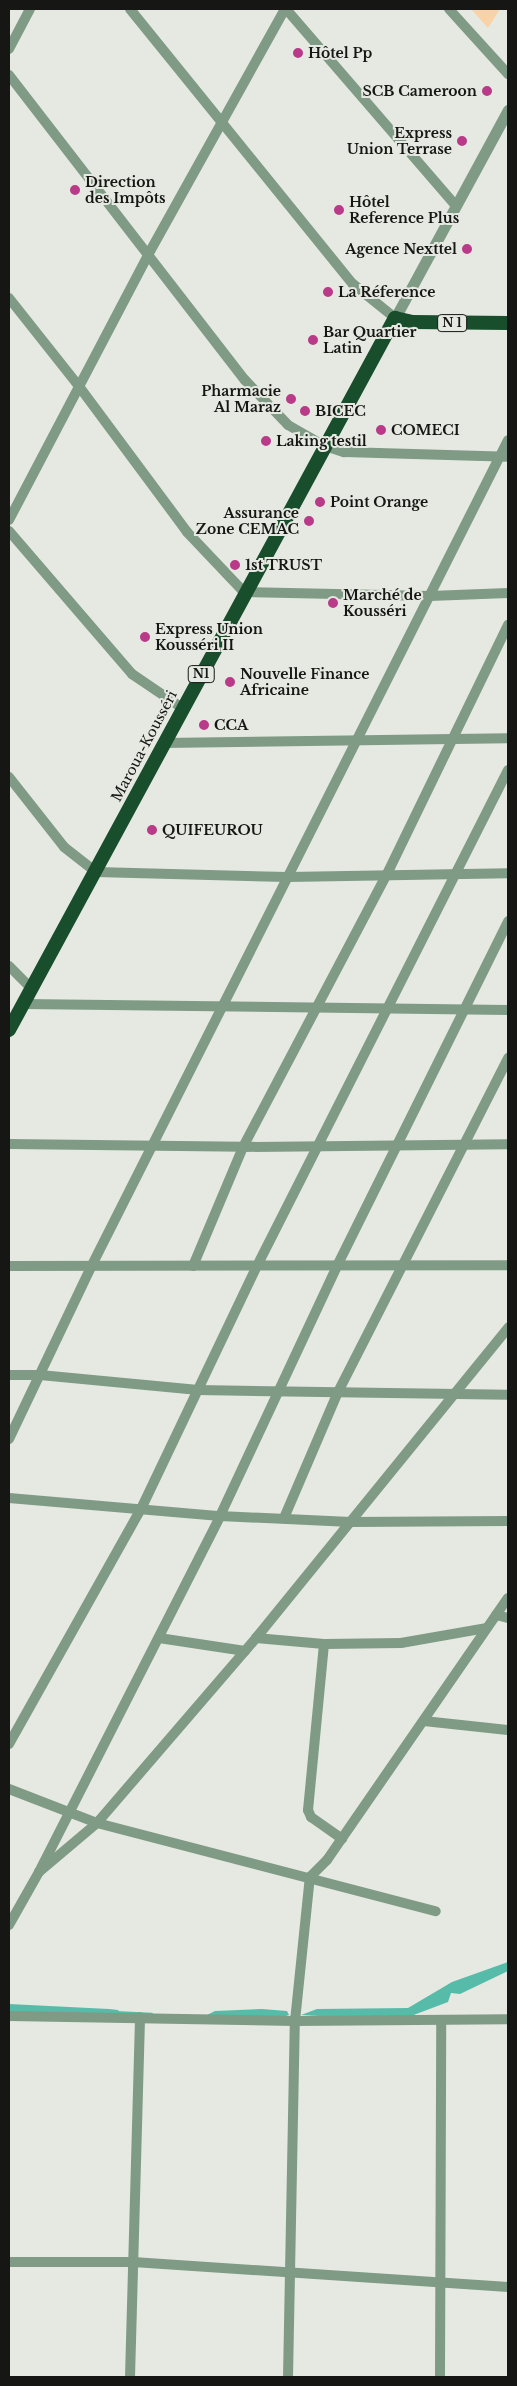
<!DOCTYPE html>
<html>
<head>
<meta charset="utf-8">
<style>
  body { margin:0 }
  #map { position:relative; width:517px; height:2386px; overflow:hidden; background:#e6e9e1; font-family:"Libre Baskerville",serif }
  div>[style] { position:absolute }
  .green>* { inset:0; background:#f9d2a7 }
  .water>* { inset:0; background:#57bba9 }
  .stream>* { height:2.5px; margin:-1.25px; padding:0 1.25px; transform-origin:1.25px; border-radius:1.25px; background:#57bba9 }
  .minor>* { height:10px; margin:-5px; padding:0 5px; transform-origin:5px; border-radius:5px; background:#7f9b85 }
  .tertiary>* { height:11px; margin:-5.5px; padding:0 5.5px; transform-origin:5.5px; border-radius:5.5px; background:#7f9b85 }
  .trunk>* { height:14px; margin:-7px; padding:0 7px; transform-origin:7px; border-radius:7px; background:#184e2b }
  .dots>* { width:14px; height:14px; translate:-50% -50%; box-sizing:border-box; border:2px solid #e6e9e1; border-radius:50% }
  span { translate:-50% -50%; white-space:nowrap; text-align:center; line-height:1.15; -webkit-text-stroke:4px #e6e9e1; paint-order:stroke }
  .shield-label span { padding:1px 4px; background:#e6e9e1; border:1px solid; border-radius:4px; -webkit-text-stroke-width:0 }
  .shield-label { font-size:12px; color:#161714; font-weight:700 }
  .poi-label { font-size:14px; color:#161714; font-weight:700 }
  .left { translate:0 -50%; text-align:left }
  .right { translate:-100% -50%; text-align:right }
  .street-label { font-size:14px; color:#161714 }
  .frame { position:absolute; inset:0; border:10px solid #161714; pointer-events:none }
</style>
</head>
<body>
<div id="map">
  <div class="green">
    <div style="clip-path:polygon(471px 9px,500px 9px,488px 28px)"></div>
  </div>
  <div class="water">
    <div style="clip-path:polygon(508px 1962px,508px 1971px,460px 1994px,451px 1993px,448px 2002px,411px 2016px,356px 2018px,301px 2015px,317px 2009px,408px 2008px,452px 1982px)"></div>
    <div style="clip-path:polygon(9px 2004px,109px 2009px,118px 2010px,121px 2014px,9px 2012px)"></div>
    <div style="clip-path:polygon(262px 2009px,287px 2011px,289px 2015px,283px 2017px,207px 2015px,215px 2011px)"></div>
  </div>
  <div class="stream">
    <div style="left:116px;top:2012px;width:35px;rotate:3deg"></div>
  </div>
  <div class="minor">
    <div style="left:130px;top:9px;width:354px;rotate:51deg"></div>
    <div style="left:353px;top:284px;width:54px;rotate:39deg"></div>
    <div style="left:286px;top:9px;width:260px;rotate:49.2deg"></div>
    <div style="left:449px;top:9px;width:88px;rotate:47.8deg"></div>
    <div style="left:9px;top:49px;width:45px;rotate:-62.3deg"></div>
    <div style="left:9px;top:75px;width:386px;rotate:52.3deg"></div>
    <div style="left:245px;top:380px;width:62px;rotate:46.3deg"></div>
    <div style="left:288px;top:425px;width:43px;rotate:29.6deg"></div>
    <div style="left:325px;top:446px;width:20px;rotate:18deg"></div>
    <div style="left:344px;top:452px;width:164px;rotate:1.7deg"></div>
    <div style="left:9px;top:298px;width:111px;rotate:51.6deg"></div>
    <div style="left:78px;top:385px;width:183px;rotate:53.4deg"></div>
    <div style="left:187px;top:532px;width:83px;rotate:46.5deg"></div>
    <div style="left:244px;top:592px;width:186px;rotate:1.2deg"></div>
    <div style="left:430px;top:596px;width:78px;rotate:-2.2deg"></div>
    <div style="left:9px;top:520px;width:299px;rotate:-62.3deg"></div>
    <div style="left:148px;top:255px;width:282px;rotate:-60.9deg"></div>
    <div style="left:9px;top:531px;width:189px;rotate:49.3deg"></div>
    <div style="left:132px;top:674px;width:60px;rotate:34.2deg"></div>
    <div style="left:163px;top:743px;width:345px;rotate:-0.8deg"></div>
    <div style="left:9px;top:777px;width:89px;rotate:51.8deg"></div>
    <div style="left:64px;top:847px;width:41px;rotate:38deg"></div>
    <div style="left:96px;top:872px;width:192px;rotate:1.5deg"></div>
    <div style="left:288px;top:877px;width:220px;rotate:-1deg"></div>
    <div style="left:9px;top:966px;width:31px;rotate:45deg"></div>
    <div style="left:23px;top:1004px;width:485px;rotate:0.7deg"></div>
    <div style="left:9px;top:1144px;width:234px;rotate:0.7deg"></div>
    <div style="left:243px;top:1147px;width:265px;rotate:-0.6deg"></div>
    <div style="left:9px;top:1266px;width:499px;rotate:-0.1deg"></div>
    <div style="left:193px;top:1266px;width:129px;rotate:-67.2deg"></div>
    <div style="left:243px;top:1147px;width:309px;rotate:-62.2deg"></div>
    <div style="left:387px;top:874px;width:277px;rotate:-64.1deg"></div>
    <div style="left:9px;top:1375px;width:31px"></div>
    <div style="left:40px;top:1375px;width:159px;rotate:5.4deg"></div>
    <div style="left:198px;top:1390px;width:310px;rotate:0.9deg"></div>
    <div style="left:9px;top:1439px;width:191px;rotate:-64.5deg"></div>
    <div style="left:91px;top:1267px;width:926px;rotate:-63.24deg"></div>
    <div style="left:9px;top:1498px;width:212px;rotate:4.9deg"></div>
    <div style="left:220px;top:1516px;width:131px;rotate:2.6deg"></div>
    <div style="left:351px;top:1522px;width:157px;rotate:-0.4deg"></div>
    <div style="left:284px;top:1518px;width:137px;rotate:-66.8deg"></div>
    <div style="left:338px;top:1392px;width:375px;rotate:-63deg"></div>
    <div style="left:496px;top:1615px;width:12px;rotate:14deg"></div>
    <div style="left:159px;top:1638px;width:87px;rotate:8.6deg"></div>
    <div style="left:256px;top:1638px;width:68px;rotate:5deg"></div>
    <div style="left:324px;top:1644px;width:77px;rotate:-0.7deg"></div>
    <div style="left:401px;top:1643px;width:86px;rotate:-10deg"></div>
    <div style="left:324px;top:1644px;width:167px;rotate:95.5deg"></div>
    <div style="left:308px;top:1810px;width:8px;rotate:67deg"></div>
    <div style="left:311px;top:1817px;width:38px;rotate:35deg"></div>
    <div style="left:424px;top:1721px;width:84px;rotate:6.1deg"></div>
    <div style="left:9px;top:1744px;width:270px;rotate:-60.7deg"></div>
    <div style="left:141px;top:1509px;width:269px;rotate:-64.5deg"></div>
    <div style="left:257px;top:1266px;width:556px;rotate:-63.16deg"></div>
    <div style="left:9px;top:1789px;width:94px;rotate:21.1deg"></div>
    <div style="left:97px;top:1823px;width:350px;rotate:14.6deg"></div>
    <div style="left:39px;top:1872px;width:399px;rotate:-63deg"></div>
    <div style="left:220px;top:1516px;width:278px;rotate:-64.9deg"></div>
    <div style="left:338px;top:1264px;width:383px;rotate:-63.6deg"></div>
    <div style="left:9px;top:1925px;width:61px;rotate:-60.5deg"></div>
    <div style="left:39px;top:1872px;width:76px;rotate:-40.2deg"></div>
    <div style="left:97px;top:1823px;width:244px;rotate:-49.3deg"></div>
    <div style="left:256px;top:1638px;width:400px;rotate:-50.9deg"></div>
    <div style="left:9px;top:2016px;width:286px;rotate:1deg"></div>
    <div style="left:295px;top:2021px;width:213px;rotate:-0.5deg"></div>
    <div style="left:9px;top:2262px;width:124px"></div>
    <div style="left:133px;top:2262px;width:376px;rotate:3.8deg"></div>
    <div style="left:130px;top:2377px;width:360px;rotate:-88.4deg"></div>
    <div style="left:288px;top:2377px;width:356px;rotate:-88.9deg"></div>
    <div style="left:295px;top:2021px;width:145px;rotate:-84.1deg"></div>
    <div style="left:310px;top:1877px;width:24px;rotate:-45deg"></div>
    <div style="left:327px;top:1860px;width:318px;rotate:-55.4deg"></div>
    <div style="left:440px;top:2377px;width:356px;rotate:-89.8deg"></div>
  </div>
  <div class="tertiary">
    <div style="left:395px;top:318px;width:237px;rotate:-61.5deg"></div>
  </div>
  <div class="trunk">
    <div style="left:9px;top:1030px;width:810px;rotate:-61.54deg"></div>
    <div style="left:395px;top:318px;width:17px;rotate:13deg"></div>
    <div style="left:412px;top:322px;width:96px;rotate:0.6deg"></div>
  </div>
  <div class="dots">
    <div style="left:298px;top:53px;background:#b83a88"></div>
    <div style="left:487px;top:91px;background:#b83a88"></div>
    <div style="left:462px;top:141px;background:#b83a88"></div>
    <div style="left:75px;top:190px;background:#b83a88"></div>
    <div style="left:339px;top:210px;background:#b83a88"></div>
    <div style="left:467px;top:249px;background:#b83a88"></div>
    <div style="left:328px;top:292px;background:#b83a88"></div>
    <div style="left:313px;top:340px;background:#b83a88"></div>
    <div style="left:291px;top:399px;background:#b83a88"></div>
    <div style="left:305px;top:411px;background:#b83a88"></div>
    <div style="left:381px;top:430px;background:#b83a88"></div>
    <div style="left:266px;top:441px;background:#b83a88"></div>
    <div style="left:320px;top:502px;background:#b83a88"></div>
    <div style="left:309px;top:521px;background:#b83a88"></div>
    <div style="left:235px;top:565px;background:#b83a88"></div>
    <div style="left:333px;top:603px;background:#b83a88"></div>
    <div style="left:145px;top:637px;background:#b83a88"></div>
    <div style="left:230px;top:682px;background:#b83a88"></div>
    <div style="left:204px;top:725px;background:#b83a88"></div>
    <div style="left:152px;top:830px;background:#b83a88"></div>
  </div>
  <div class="shield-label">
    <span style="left:452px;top:323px">N 1</span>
    <span style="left:201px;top:674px">N1</span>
  </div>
  <div class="poi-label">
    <span class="left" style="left:308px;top:53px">Hôtel Pp</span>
    <span class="right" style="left:477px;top:91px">SCB Cameroon</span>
    <span class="right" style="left:452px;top:141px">Express<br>Union Terrase</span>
    <span class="left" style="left:85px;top:190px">Direction<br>des Impôts</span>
    <span class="left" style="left:349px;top:210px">Hôtel<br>Reference Plus</span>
    <span class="right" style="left:457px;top:249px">Agence Nexttel</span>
    <span class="left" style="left:338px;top:292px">La Réference</span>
    <span class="left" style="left:323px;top:340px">Bar Quartier<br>Latin</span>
    <span class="right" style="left:281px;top:399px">Pharmacie<br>Al Maraz</span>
    <span class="left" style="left:315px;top:411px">BICEC</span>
    <span class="left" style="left:391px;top:430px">COMECI</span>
    <span class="left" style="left:276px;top:441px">Laking testil</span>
    <span class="left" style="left:330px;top:502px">Point Orange</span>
    <span class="right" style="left:299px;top:521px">Assurance<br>Zone CEMAC</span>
    <span class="left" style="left:245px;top:565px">1st TRUST</span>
    <span class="left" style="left:343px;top:603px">Marché de<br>Kousséri</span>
    <span class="left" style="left:155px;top:637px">Express Union<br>Kousséri II</span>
    <span class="left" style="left:240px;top:682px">Nouvelle Finance<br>Africaine</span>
    <span class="left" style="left:214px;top:725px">CCA</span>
    <span class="left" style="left:162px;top:830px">QUIFEUROU</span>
  </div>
  <div class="street-label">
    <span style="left:144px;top:746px;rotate:-62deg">Maroua-Kousséri</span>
  </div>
  <div class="frame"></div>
</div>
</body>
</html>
